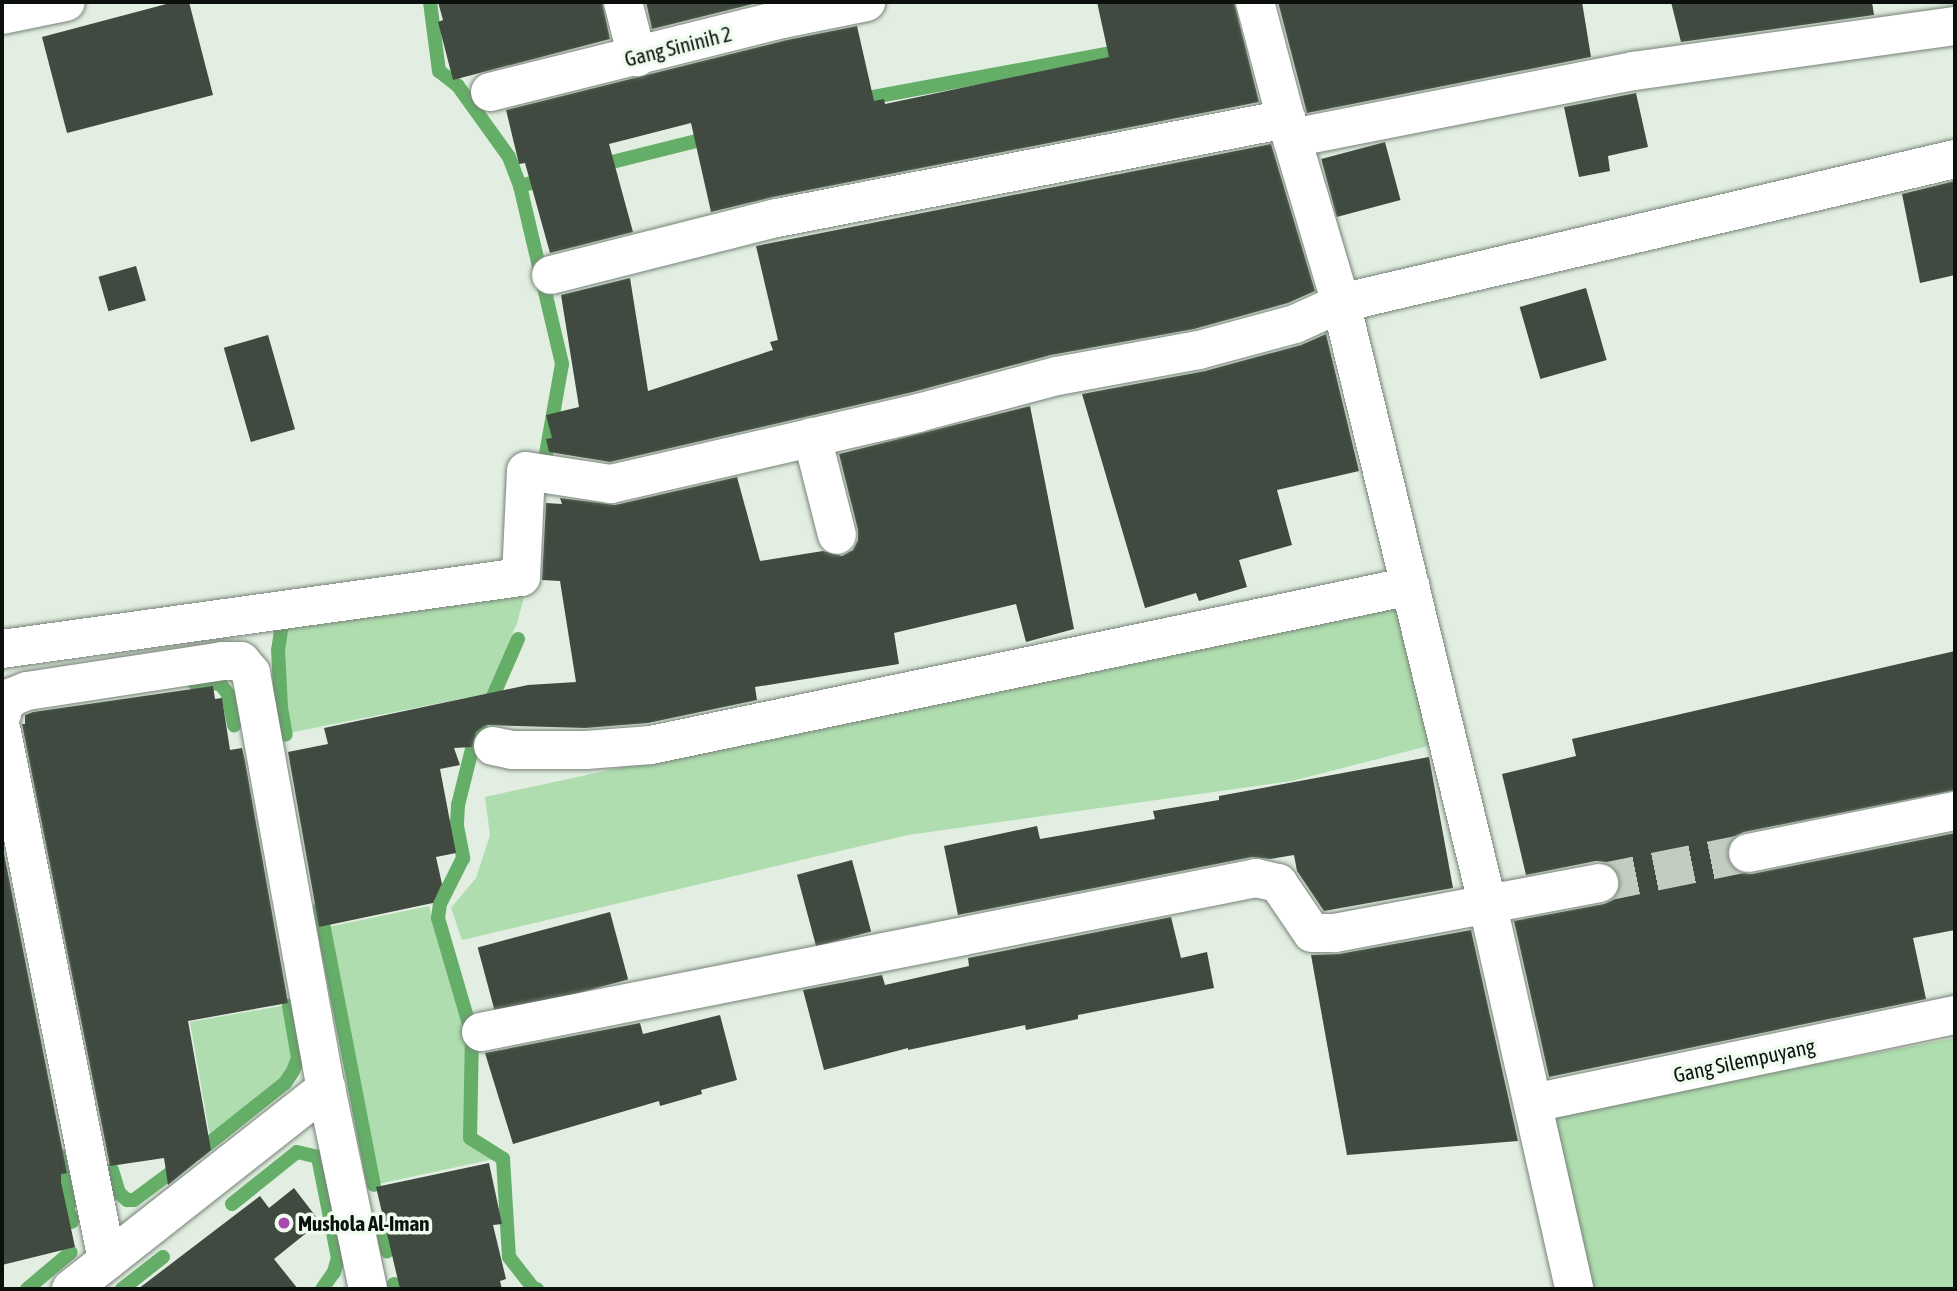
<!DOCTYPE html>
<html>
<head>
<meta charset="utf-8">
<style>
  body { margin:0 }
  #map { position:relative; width:1957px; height:1291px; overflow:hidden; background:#e1eee1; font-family:"Asap Condensed",sans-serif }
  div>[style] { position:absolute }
  .green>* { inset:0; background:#afddaf }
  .stream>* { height:14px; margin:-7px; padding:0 7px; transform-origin:7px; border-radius:7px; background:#65ae68 }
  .building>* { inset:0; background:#404a40; transform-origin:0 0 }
  .minor-tunnel>* { height:38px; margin-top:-19px; transform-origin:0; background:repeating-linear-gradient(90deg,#c1cdc1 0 38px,transparent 0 57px) }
  .roads { filter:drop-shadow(0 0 2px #778277) drop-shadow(0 0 2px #778277) }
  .minor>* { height:38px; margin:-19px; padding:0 19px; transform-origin:19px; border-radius:19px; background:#fff }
  .dots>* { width:19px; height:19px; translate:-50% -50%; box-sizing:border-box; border:4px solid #eefbee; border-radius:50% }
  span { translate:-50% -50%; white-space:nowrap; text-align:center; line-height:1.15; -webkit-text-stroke:7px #eefbee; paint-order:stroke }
  .street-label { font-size:21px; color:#0c100c }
  .poi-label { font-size:21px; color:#0c100c; font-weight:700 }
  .left { translate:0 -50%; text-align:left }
  .frame { position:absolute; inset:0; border:4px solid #0c100c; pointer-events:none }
</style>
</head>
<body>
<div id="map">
  <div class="green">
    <div style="clip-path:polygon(526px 590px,517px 623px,486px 694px,288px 733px,281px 653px,285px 625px)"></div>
    <div style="clip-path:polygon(1397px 599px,1432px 745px,1292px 781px,908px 835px,462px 940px,451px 908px,476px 878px,490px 835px,485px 797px)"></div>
    <div style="clip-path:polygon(429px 906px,466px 1033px,466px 1143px,494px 1159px,378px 1184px,328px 927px)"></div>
    <div style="clip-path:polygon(286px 1005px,295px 1050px,289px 1074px,210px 1137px,190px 1022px)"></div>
    <div style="clip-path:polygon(1955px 1038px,1955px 1289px,1594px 1289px,1552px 1114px)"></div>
  </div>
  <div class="stream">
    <div style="left:430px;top:2px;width:70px;rotate:82.6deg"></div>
    <div style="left:439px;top:71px;width:24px;rotate:38deg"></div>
    <div style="left:458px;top:86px;width:87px;rotate:54.3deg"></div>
    <div style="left:509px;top:157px;width:31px;rotate:69deg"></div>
    <div style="left:520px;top:186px;width:183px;rotate:76.7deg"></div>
    <div style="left:562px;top:364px;width:103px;rotate:100.1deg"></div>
    <div style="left:857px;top:100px;width:274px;rotate:-10.5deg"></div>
    <div style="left:596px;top:166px;width:120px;rotate:-14deg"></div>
    <div style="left:520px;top:186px;width:30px;rotate:-15deg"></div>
    <div style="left:282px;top:623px;width:27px;rotate:98deg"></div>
    <div style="left:278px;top:650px;width:58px;rotate:87deg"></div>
    <div style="left:281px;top:708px;width:27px;rotate:80deg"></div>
    <div style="left:518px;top:639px;width:107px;rotate:113.7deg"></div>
    <div style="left:475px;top:737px;width:70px;rotate:104deg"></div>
    <div style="left:458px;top:805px;width:21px;rotate:93deg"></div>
    <div style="left:457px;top:826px;width:33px;rotate:79deg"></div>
    <div style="left:463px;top:858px;width:51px;rotate:116.6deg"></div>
    <div style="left:440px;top:904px;width:14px;rotate:98deg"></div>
    <div style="left:438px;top:918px;width:121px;rotate:73.7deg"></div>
    <div style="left:472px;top:1034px;width:104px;rotate:91.1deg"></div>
    <div style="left:470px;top:1138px;width:39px;rotate:32deg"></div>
    <div style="left:503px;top:1159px;width:98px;rotate:86.5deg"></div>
    <div style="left:509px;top:1257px;width:39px;rotate:52deg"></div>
    <div style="left:533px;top:1288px;width:4px;rotate:14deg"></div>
    <div style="left:194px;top:683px;width:16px;rotate:-4deg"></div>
    <div style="left:210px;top:682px;width:11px;rotate:15deg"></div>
    <div style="left:221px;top:685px;width:11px;rotate:52deg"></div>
    <div style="left:228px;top:694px;width:32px;rotate:79deg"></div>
    <div style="left:320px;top:908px;width:282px;rotate:79deg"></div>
    <div style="left:197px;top:1153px;width:112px;rotate:-38.5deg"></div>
    <div style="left:285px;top:1083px;width:14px;rotate:-56deg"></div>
    <div style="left:293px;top:1071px;width:14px;rotate:-69deg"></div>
    <div style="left:298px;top:1058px;width:53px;rotate:-99.8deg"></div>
    <div style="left:59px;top:1155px;width:51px;rotate:78.7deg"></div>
    <div style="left:112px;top:1170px;width:24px;rotate:73deg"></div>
    <div style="left:119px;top:1193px;width:11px;rotate:41deg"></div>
    <div style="left:127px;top:1200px;width:7px"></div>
    <div style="left:134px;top:1200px;width:59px;rotate:-36.7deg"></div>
    <div style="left:232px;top:1204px;width:83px;rotate:-38.7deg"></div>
    <div style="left:297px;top:1152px;width:22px;rotate:13deg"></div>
    <div style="left:318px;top:1157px;width:103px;rotate:78.8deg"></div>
    <div style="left:338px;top:1258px;width:15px;rotate:106deg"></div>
    <div style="left:334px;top:1272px;width:21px;rotate:125deg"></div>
    <div style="left:71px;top:1216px;width:6px;rotate:81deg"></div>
    <div style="left:381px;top:1220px;width:32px;rotate:79deg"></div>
    <div style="left:394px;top:1284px;width:5px;rotate:79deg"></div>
    <div style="left:27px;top:1289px;width:57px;rotate:-40.1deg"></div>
    <div style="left:122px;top:1289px;width:52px;rotate:-38deg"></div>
  </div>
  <div class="building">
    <div style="clip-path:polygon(174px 2px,189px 2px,213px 95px,67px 133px,42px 37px)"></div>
    <div style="clip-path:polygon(438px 2px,602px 2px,610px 39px,453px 80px,438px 22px,443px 20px)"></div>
    <div style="clip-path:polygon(646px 2px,761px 2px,652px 29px)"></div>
    <div style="clip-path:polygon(1097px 2px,1234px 2px,1259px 102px,773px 197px,711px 212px,691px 123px,609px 144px,633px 232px,550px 253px,525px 163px,519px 164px,506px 110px,787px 40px,857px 26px,874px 101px,884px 99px,885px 104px,1109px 57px)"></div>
    <div style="clip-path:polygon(1278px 2px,1582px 2px,1591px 57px,1307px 113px)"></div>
    <div style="clip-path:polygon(1671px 2px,1872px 2px,1874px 15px,1681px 42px)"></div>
    <div style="clip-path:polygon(1636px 93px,1648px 147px,1608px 156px,1610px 171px,1579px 177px,1564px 107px)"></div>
    <div style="left:1385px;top:142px;width:60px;height:66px;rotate:75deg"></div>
    <div style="clip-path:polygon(1271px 144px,1315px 291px,1288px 303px,1194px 329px,1051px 355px,913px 392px,610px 462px,549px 452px,546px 439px,552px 438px,546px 415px,579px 407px,561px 295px,630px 278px,648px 391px,773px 350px,770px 342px,778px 340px,756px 246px)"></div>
    <div style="clip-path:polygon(1955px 181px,1955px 275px,1920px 283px,1902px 194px)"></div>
    <div style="left:136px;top:266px;width:36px;height:39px;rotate:74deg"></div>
    <div style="left:1586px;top:288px;width:75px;height:69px;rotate:74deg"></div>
    <div style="clip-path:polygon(1326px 334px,1359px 471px,1277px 490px,1292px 545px,1239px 560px,1247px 587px,1199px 601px,1196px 593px,1145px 608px,1082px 394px,1205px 371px,1301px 345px)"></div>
    <div style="left:268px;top:335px;width:98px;height:46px;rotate:74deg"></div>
    <div style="clip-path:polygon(1030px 406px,1074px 629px,1026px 642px,1016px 604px,894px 633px,899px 664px,755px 687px,757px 700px,648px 723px,585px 728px,486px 725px,476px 732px,472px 747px,454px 748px,460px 765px,440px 769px,456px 853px,436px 857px,442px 884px,433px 903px,319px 927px,288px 752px,328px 744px,324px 728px,528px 685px,576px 682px,560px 581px,542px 580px,546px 503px,562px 504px,560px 498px,615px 505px,737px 477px,760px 561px,823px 551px,842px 556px,853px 550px,858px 540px,858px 530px,839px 454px)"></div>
    <div style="clip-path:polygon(1955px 651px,1955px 790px,1744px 832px,1733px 837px,1727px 847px,1727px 858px,1731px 867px,1740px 873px,1752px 874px,1955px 833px,1955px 930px,1913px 938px,1926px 999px,1549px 1077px,1514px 921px,1604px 904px,1613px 900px,1619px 891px,1621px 880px,1615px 868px,1606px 862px,1596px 861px,1526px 875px,1502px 774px,1576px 756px,1572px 739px)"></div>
    <div style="clip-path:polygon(213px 686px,215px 699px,222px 698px,230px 750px,242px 748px,245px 761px,288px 1003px,188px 1021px,211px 1150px,168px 1185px,164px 1158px,110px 1166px,22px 724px,25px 724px,25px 715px,33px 712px)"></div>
    <div style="clip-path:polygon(1429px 757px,1453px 888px,1324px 911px,1297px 871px,1294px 855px,1270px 859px,1252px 857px,958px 915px,944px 846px,1037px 826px,1040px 839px,1155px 819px,1153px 811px,1219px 800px,1219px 796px)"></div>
    <div style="clip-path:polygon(2px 843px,67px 1173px,61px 1174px,61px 1182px,75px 1247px,2px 1265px)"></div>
    <div style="left:852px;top:860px;width:74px;height:57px;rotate:75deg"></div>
    <div style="left:610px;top:912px;width:70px;height:137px;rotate:75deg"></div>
    <div style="clip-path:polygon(1171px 917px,1181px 958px,1207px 952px,1214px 988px,1078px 1015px,1078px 1019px,1026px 1030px,1025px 1025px,908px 1050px,908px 1048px,824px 1070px,803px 990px,882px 975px,885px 985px,969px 966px,968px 958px)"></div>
    <div style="clip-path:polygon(1471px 930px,1518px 1141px,1347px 1155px,1311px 955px,1339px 954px)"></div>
    <div style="clip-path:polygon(720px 1015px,737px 1080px,701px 1090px,702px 1094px,660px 1106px,659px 1101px,513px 1144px,485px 1053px,640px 1023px,643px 1034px)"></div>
    <div style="clip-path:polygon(489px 1163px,502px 1224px,493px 1225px,506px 1279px,500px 1281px,502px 1289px,400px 1289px,376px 1187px)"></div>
    <div style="clip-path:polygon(294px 1188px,320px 1222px,274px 1259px,298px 1289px,138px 1289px,260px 1196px,269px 1208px)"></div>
  </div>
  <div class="minor-tunnel">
    <div style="left:1599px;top:883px;width:152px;rotate:-11.4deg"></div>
  </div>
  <div class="roads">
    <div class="minor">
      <div style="left:623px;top:2px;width:57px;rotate:75.7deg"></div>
      <div style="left:1255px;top:2px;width:121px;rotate:75.2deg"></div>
      <div style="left:1286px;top:119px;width:192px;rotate:73.4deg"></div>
      <div style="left:1341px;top:303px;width:621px;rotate:76.3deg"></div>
      <div style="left:1488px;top:906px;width:393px;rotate:77.3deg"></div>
      <div style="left:2px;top:15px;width:65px;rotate:-11.5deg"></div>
      <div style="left:490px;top:92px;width:301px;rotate:-14deg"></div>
      <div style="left:782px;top:19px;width:86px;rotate:-11.4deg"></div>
      <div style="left:1292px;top:138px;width:349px;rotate:-11.1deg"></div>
      <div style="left:1634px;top:71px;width:324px;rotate:-8deg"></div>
      <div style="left:551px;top:275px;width:233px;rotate:-14.2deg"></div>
      <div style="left:777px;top:218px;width:519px;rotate:-11.01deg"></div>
      <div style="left:812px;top:437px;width:101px;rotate:75.7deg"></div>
      <div style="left:2px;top:649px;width:524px;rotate:-7.9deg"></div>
      <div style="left:521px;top:577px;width:106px;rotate:-87.3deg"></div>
      <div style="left:526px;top:471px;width:86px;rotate:8.7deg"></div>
      <div style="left:611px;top:484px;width:315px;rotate:-13deg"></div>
      <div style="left:918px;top:413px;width:144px;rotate:-14.9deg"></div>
      <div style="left:1057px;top:376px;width:144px;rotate:-10.4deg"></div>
      <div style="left:1199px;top:350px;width:99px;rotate:-15.2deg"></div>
      <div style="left:1295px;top:324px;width:51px;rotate:-24.5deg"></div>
      <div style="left:1341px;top:303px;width:631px;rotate:-13.2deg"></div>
      <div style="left:2px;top:714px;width:6px;rotate:-90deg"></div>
      <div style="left:2px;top:708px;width:15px;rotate:-48deg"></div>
      <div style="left:12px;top:697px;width:16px;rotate:-22deg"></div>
      <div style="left:27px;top:691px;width:197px;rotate:-8.7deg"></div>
      <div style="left:222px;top:661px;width:19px"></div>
      <div style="left:241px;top:661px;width:16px;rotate:50deg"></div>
      <div style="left:251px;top:673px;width:422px;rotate:79.8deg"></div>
      <div style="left:326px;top:1088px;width:205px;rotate:78.2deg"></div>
      <div style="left:2px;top:732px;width:539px;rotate:78.77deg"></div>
      <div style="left:493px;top:746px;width:19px;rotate:12deg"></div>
      <div style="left:512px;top:750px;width:74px"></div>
      <div style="left:586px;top:750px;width:65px;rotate:-4.4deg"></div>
      <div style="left:651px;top:745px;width:776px;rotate:-11.82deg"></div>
      <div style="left:1748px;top:853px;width:211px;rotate:-11.5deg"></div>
      <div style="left:481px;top:1032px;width:790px;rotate:-11.24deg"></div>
      <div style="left:1256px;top:878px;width:23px;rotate:13deg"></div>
      <div style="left:1278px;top:883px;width:60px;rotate:55.8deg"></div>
      <div style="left:1312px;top:933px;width:23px"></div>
      <div style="left:1335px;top:933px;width:269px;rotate:-10.7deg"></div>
      <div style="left:1533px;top:1103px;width:431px;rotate:-11.8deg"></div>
      <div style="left:71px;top:1289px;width:325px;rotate:-38.2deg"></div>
    </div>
  </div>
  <div class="dots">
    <div style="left:284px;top:1223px;background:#a948af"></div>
  </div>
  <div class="street-label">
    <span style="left:678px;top:46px;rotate:-14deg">Gang Sininih 2</span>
    <span style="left:1744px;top:1060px;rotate:-12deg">Gang Silempuyang</span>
  </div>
  <div class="poi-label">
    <span class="left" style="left:298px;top:1223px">Mushola Al-Iman</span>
  </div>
  <div class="frame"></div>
</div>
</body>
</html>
